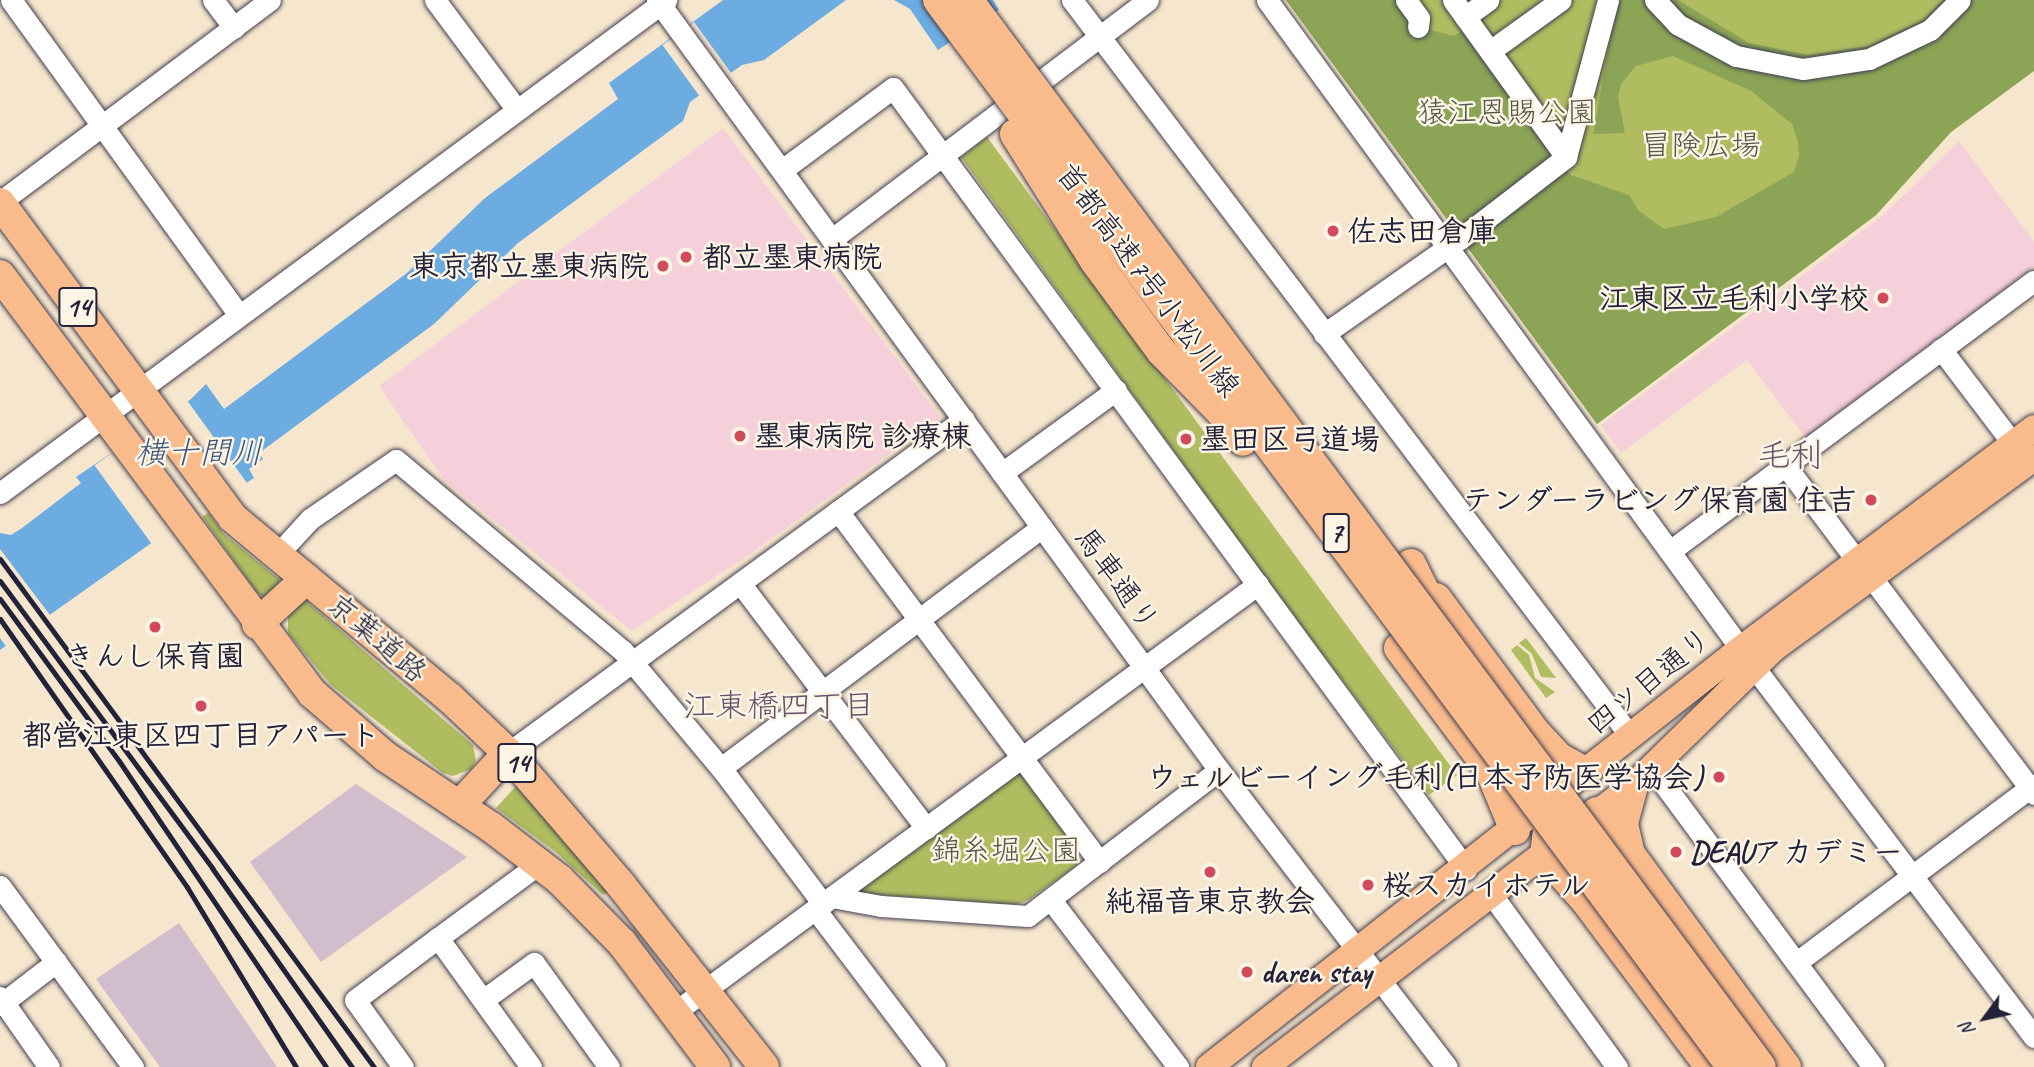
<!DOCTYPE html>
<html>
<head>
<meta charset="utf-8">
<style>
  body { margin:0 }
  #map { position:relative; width:2034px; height:1067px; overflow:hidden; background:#f6e6cd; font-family:Caveat,"Klee One",sans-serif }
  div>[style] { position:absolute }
  .built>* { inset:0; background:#f5cfda }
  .industrial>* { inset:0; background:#d1bdcb }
  .green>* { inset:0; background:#afbd60 }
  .forest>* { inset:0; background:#8ba456 }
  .water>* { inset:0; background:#6dace0 }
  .pier>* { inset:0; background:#f6e6cd; transform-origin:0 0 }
  .roads { filter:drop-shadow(0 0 2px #423f51) drop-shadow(0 0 2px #423f51) }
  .minor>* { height:21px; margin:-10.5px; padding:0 10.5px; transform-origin:10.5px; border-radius:10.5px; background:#fff }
  .major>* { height:26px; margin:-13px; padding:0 13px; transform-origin:13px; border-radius:13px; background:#fabb8c }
  .highway>* { height:30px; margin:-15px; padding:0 15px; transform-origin:15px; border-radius:15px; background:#fabb8c }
  .rail>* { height:5px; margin:-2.5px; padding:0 2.5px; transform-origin:2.5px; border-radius:2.5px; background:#22223b }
  .bridges { filter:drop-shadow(0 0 2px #423f51) drop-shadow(0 0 2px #423f51) }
  .highway-bridge>* { height:30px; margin:-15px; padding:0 15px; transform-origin:15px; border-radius:15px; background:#fabb8c }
  .dots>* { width:19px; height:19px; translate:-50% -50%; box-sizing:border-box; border:4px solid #fcf5e5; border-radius:50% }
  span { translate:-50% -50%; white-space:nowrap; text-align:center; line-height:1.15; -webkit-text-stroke:5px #fcf5e5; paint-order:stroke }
  .shield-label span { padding:2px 5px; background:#fcf5e5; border:2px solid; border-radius:5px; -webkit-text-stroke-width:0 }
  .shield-label { font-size:28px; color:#22223b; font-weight:700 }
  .park-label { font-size:30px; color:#535848 }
  .poi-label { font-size:30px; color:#22223b; font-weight:700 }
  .left { translate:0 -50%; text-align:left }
  .right { translate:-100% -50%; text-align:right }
  .street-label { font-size:30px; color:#22223b }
  .water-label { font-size:32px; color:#40597d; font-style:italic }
  .neighbourhood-label { font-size:32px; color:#66536c }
  .quarter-label { font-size:33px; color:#66536c }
  .north { position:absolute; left:1950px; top:983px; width:70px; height:70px; -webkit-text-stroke:5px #fcf5e5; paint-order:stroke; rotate:237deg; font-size:19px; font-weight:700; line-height:28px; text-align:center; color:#22223b }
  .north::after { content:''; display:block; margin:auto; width:24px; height:32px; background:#22223b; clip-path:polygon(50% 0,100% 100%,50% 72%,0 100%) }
</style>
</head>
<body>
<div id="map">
  <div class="built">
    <div style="clip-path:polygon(723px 128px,940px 417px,746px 557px,632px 631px,444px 480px,379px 386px)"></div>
    <div style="clip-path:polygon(1959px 141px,2034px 242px,2034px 267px,1806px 438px,1747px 360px,1621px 453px,1601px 425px,1880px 218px)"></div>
  </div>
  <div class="industrial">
    <div style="clip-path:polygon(356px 784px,467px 857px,321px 962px,250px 862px)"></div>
    <div style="clip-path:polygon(179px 923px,277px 1067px,160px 1067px,96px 979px)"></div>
  </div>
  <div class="green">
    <div style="clip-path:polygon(1286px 0,2034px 0,2034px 70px,1951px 132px,1876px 215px,1597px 424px)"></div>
    <div style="clip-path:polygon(987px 137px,1457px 775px,1429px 795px,1283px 602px,961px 157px)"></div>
    <div style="clip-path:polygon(152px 436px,224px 534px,279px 579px,280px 584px,267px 598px,258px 594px,147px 440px)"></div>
    <div style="clip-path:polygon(306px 601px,473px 745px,476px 761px,471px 769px,453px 776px,443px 773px,331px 685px,288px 633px,288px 616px,296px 604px)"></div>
    <div style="clip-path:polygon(1526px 638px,1556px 678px,1541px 677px,1532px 654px,1519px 643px)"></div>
    <div style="clip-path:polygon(1517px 645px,1529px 655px,1535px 678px,1555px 692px,1546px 698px,1511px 650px)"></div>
    <div style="clip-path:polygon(1021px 772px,1079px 851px,1077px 865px,1030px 899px,1015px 905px,854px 893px)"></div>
    <div style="clip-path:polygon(516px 786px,609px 891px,603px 895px,557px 853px,496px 808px)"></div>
  </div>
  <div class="forest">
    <div style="clip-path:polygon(1286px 0,1397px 0,1418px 27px,1454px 36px,1465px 29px,1571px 175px,1629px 195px,1639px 211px,1664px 229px,1716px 217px,1794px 172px,1799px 156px,1798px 142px,1792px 124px,1751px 91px,1673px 56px,1636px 66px,1621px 84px,1618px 97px,1625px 133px,1593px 134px,1617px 0,1678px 0,1749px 43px,1809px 55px,1869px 46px,1923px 20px,1943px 0,2034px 0,2034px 71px,1951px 132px,1876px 215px,1597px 424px)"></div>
  </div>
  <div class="water">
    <div style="clip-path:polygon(723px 0,846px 0,764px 60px,742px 65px,690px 102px,683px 121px,518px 243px,434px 324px,259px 453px,263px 459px,249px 469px,254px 478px,150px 544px,0 650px,0 533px,11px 535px,22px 528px,81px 483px,76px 477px,190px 400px,206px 384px,224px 409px,407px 273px,485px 198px,618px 99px,609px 83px)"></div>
    <div style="clip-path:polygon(894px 0,993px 0,999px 10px,938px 50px,910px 9px)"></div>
  </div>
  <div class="pier">
    <div style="left:694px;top:22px;width:67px;height:39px;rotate:54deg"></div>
    <div style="left:186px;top:399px;width:105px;height:113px;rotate:54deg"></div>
    <div style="clip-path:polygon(0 549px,53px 619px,8px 649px,0 638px)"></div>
  </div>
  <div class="roads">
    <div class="minor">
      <div style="left:11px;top:0;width:389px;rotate:54.1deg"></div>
      <div style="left:213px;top:0;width:35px;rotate:53deg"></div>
      <div style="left:435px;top:0;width:137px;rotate:53.3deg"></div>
      <div style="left:657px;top:0;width:953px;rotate:53.88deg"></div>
      <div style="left:1219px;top:770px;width:374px;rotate:52.5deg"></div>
      <div style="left:1072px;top:0;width:925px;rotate:52.82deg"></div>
      <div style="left:1267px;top:0;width:826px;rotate:53.87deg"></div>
      <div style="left:1754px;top:667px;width:464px;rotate:52.9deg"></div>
      <div style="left:1406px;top:0;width:22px;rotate:54deg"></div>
      <div style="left:1419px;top:18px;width:9px;rotate:96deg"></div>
      <div style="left:1453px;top:0;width:193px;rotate:54.3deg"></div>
      <div style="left:1655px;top:0;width:33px;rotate:47deg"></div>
      <div style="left:1677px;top:24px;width:67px;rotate:28.5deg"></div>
      <div style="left:1736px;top:56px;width:68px;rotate:11deg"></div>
      <div style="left:1803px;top:69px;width:67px;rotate:-8.6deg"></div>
      <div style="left:1869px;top:59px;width:68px;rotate:-25.4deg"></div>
      <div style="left:1930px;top:30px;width:42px;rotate:-45deg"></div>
      <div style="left:1465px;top:17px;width:29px;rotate:-36deg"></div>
      <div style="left:1490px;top:51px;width:87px;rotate:-35.7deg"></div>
      <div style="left:782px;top:170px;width:138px;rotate:-36.5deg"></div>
      <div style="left:893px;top:88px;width:969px;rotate:53.73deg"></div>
      <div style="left:0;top:202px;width:337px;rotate:-36.8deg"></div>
      <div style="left:832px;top:239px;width:396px;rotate:-37.1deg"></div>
      <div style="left:1324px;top:334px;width:167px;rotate:-35deg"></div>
      <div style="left:1461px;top:238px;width:133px;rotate:-37.6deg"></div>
      <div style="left:1566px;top:157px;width:163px;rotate:-75deg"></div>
      <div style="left:1941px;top:349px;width:119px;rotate:52.8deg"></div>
      <div style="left:1785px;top:465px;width:120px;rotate:53.1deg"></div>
      <div style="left:1002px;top:473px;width:141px;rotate:-36.1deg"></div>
      <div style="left:0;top:493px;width:829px;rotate:-36.51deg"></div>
      <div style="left:838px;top:511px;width:438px;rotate:53.3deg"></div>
      <div style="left:1670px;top:551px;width:453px;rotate:-36.6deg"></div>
      <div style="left:277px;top:555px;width:49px;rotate:-47.5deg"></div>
      <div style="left:310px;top:519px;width:104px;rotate:-34.5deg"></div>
      <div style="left:396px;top:460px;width:297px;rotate:40.1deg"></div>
      <div style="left:623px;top:651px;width:153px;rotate:50.1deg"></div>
      <div style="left:721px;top:768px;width:170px;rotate:53.1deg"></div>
      <div style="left:1872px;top:578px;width:270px;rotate:53.1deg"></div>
      <div style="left:740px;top:583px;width:308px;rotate:52.8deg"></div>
      <div style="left:508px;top:753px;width:565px;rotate:-36.22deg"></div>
      <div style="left:721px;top:768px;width:401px;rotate:-36.9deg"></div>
      <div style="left:1652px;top:768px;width:372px;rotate:53.5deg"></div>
      <div style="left:0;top:886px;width:225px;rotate:53.7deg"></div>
      <div style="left:1492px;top:895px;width:213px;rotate:54deg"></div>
      <div style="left:832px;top:897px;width:50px;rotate:10.4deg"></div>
      <div style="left:881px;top:906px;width:147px;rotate:3.9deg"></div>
      <div style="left:1028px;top:916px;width:240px;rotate:-37.4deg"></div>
      <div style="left:1051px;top:900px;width:210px;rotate:52.7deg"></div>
      <div style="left:815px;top:909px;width:198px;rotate:52.8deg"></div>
      <div style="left:438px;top:938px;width:127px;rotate:-36.3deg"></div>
      <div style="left:1797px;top:962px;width:296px;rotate:-36.8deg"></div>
      <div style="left:0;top:997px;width:85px;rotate:55deg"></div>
      <div style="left:483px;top:1000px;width:63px;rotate:-36deg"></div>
      <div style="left:534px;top:963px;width:128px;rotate:54.2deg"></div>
      <div style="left:0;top:1005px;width:71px;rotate:-37.5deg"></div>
      <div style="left:675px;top:1012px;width:723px;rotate:-36.28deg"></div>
      <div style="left:403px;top:1067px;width:82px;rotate:-125.6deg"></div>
      <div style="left:355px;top:1000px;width:104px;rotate:-36.8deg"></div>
      <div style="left:438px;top:938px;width:159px;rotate:54.2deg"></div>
    </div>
    <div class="major">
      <div style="left:1209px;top:1067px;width:677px;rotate:-38.16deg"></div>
      <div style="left:1741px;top:649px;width:367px;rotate:-37deg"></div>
      <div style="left:1265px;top:1067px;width:466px;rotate:-37.4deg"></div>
      <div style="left:1635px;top:784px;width:194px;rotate:-44.4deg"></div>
      <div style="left:1774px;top:648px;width:322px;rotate:-36.2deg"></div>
    </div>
    <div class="highway">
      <div style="left:0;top:203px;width:392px;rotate:53.5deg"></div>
      <div style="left:233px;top:518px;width:282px;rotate:39.7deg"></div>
      <div style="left:450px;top:698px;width:80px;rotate:43.5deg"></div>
      <div style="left:508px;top:753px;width:174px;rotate:49.4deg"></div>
      <div style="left:621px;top:885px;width:231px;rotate:51.8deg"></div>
      <div style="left:0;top:275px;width:522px;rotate:53.26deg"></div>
      <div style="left:312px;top:693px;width:98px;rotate:40.9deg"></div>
      <div style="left:386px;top:757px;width:126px;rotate:33.7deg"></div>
      <div style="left:491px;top:827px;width:87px;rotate:37.5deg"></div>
      <div style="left:560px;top:880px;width:88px;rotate:45.5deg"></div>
      <div style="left:622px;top:943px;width:155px;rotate:53.1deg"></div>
      <div style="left:1411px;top:564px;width:66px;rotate:63.8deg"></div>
      <div style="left:1436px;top:598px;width:168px;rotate:53.5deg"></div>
      <div style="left:1536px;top:733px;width:33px;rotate:47deg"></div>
      <div style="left:1558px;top:757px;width:33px;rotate:29deg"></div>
      <div style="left:257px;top:624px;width:67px;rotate:-42.6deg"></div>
      <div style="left:1399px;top:648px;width:152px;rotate:53.3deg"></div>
      <div style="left:1490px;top:770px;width:65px;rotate:67.4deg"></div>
      <div style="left:1633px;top:786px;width:39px;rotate:105deg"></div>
      <div style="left:1623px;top:824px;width:31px;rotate:77deg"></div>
      <div style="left:1630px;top:854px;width:264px;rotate:53.8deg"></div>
      <div style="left:1551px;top:805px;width:50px;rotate:96.8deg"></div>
      <div style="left:1545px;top:855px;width:62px;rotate:48.3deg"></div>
      <div style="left:1586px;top:901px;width:207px;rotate:53.2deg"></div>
      <div style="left:459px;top:806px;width:72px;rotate:-47.2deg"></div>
      <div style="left:1597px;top:812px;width:49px;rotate:52.4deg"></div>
    </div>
  </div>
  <div class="rail">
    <div style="left:0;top:559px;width:631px;rotate:53.64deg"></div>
    <div style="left:0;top:581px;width:357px;rotate:53.5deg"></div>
    <div style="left:212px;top:868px;width:243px;rotate:54.9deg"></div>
    <div style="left:0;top:599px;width:201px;rotate:53.7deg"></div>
    <div style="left:119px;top:761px;width:369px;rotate:55.9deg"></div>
    <div style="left:0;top:619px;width:327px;rotate:55.1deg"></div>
    <div style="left:187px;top:887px;width:210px;rotate:58.8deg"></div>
  </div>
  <div class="bridges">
    <div class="highway-bridge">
      <div style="left:938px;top:0;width:1330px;rotate:53.35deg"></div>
      <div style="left:968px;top:0;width:1329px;rotate:53.38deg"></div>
      <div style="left:1015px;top:134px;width:150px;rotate:57.8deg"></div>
      <div style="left:1095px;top:261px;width:112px;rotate:53.7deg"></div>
      <div style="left:1161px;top:351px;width:86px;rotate:45.5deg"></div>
      <div style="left:1221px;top:412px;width:36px;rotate:53deg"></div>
    </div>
  </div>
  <div class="dots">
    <div style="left:1333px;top:231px;background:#d1495b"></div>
    <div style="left:686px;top:257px;background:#d1495b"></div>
    <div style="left:663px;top:266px;background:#d1495b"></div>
    <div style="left:1883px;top:298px;background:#d1495b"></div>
    <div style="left:740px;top:436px;background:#d1495b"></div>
    <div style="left:1186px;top:439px;background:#d1495b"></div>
    <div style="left:1871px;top:500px;background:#d1495b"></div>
    <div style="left:155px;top:627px;background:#d1495b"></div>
    <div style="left:201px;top:706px;background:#d1495b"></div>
    <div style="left:1719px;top:777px;background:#d1495b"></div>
    <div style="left:1676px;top:852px;background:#d1495b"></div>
    <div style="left:1210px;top:872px;background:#d1495b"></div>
    <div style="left:1368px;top:885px;background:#d1495b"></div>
    <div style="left:1247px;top:972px;background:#d1495b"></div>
  </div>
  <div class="shield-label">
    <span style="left:78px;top:307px">14</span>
    <span style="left:1336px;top:533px">7</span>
    <span style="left:517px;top:763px">14</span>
  </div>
  <div class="park-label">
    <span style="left:1507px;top:112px">猿江恩賜公園</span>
    <span style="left:1701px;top:145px">冒険広場</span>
    <span style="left:1006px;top:850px">錦糸堀公園</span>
  </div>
  <div class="poi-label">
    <span class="left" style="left:1347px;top:231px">佐志田倉庫</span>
    <span class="left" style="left:702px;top:257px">都立墨東病院</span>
    <span class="right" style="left:649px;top:266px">東京都立墨東病院</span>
    <span class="right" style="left:1869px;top:298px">江東区立毛利小学校</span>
    <span class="left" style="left:754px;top:436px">墨東病院 診療棟</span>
    <span class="left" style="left:1200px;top:439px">墨田区弓道場</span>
    <span class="right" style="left:1857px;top:500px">テンダーラビング保育園 住吉</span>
    <span style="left:155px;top:656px">きんし保育園</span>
    <span style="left:201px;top:735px">都営江東区四丁目アパート</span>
    <span class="right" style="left:1703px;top:777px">ウェルビーイング毛利(日本予防医学協会)</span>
    <span class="left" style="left:1690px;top:852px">DEAUアカデミー</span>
    <span class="left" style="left:1382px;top:885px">桜スカイホテル</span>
    <span style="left:1210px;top:901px">純福音東京教会</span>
    <span class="left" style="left:1261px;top:972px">daren stay</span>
  </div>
  <div class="street-label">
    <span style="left:1148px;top:280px;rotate:53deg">首都高速7号小松川線</span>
    <span style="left:1117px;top:579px;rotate:54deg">馬車通り</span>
    <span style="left:377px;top:638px;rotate:40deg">京葉道路</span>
    <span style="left:1649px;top:681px;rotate:-39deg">四ツ目通り</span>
  </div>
  <div class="water-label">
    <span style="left:199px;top:453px">横十間川</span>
  </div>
  <div class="neighbourhood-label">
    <span style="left:779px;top:706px">江東橋四丁目</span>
  </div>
  <div class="quarter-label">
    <span style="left:1790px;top:456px">毛利</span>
  </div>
  <div class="north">N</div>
</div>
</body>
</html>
